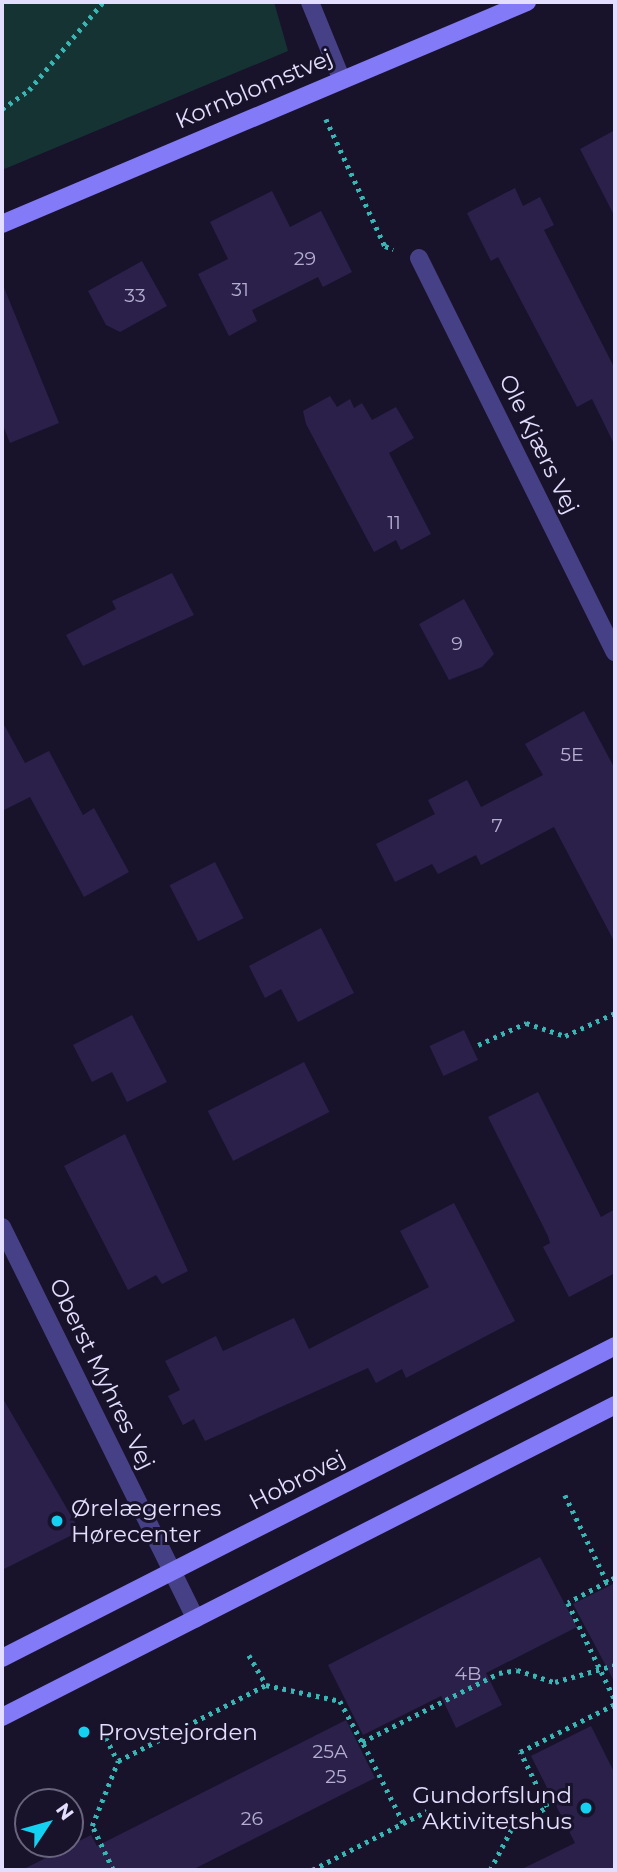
<!DOCTYPE html>
<html>
<head>
<meta charset="utf-8">
<style>
  body { margin:0 }
  #map { position:relative; width:617px; height:1872px; overflow:hidden; background:#18132a; font-family:Montserrat,sans-serif }
  div>[style] { position:absolute }
  .green>* { inset:0; background:#163334 }
  .building>* { inset:0; background:#2a204a; transform-origin:0 0 }
  .path>* { height:4.5px; margin-top:-2.25px; transform-origin:0; background:repeating-linear-gradient(90deg,#38b6b4 0 3.5px,transparent 0 8.5px) }
  .lane>* { height:18px; margin:-9px; padding:0 9px; transform-origin:9px; border-radius:9px; background:#464186 }
  .street>* { height:18px; margin:-9px; padding:0 9px; transform-origin:9px; border-radius:9px; background:#464186 }
  .secondary>* { height:18px; margin:-9px; padding:0 9px; transform-origin:9px; border-radius:9px; background:#837af7 }
  .dots>* { width:19px; height:19px; translate:-50% -50%; box-sizing:border-box; border:4px solid #18132a; border-radius:50% }
  span { translate:-50% -50%; white-space:nowrap; text-align:center; line-height:1.15; -webkit-text-stroke:6px #18132a; paint-order:stroke }
  .number-label { font-size:19px; color:#b5aed0 }
  .number-label span { -webkit-text-stroke-width:0 }
  .street-label { font-size:23px; color:#e3defd }
  .poi-label { font-size:23px; color:#e3defd }
  .left { translate:0 -50%; text-align:left }
  .right { translate:-100% -50%; text-align:right }
  .frame { position:absolute; inset:0; border:4px solid #e3defd; pointer-events:none }
  .north { position:absolute; left:14px; top:1788px; width:70px; height:70px; box-sizing:border-box; background:#18132a; border:2px solid #69647e; border-radius:50%; rotate:54deg; font-size:19px; font-weight:700; line-height:28px; text-align:center; color:#e3defd }
  .north::after { content:''; display:block; margin:auto; width:24px; height:32px; background:#15d1f1; clip-path:polygon(50% 0,100% 100%,50% 72%,0 100%) }
</style>
</head>
<body>
<div id="map">
  <div class="green">
    <div style="clip-path:polygon(2px 2px,274px 2px,288px 51px,2px 170px)"></div>
  </div>
  <div class="building">
    <div style="clip-path:polygon(615px 130px,615px 217px,580px 149px)"></div>
    <div style="clip-path:polygon(515px 188px,523px 206px,540px 197px,554px 225px,544px 230px,615px 369px,615px 446px,592px 399px,577px 407px,498px 257px,491px 261px,467px 213px)"></div>
    <div style="clip-path:polygon(272px 191px,290px 227px,321px 211px,352px 272px,323px 287px,318px 277px,252px 310px,257px 321px,229px 336px,198px 274px,228px 259px,210px 222px)"></div>
    <div style="clip-path:polygon(142px 261px,167px 306px,120px 332px,106px 325px,88px 291px)"></div>
    <div style="clip-path:polygon(3px 285px,59px 423px,10px 443px,2px 423px)"></div>
    <div style="clip-path:polygon(330px 396px,337px 407px,350px 399px,354px 408px,362px 403px,372px 420px,396px 407px,414px 438px,389px 453px,431px 534px,401px 550px,396px 540px,374px 552px,306px 424px,303px 411px)"></div>
    <div style="clip-path:polygon(172px 573px,194px 615px,83px 666px,66px 635px,116px 609px,112px 601px)"></div>
    <div style="clip-path:polygon(464px 599px,494px 654px,482px 667px,449px 680px,419px 624px)"></div>
    <div style="clip-path:polygon(584px 711px,615px 769px,615px 943px,554px 827px,481px 865px,476px 855px,438px 874px,432px 864px,395px 882px,376px 844px,435px 814px,428px 800px,467px 780px,481px 807px,543px 775px,525px 744px)"></div>
    <div style="clip-path:polygon(2px 721px,25px 763px,49px 751px,83px 815px,94px 808px,129px 872px,84px 897px,30px 797px,2px 811px)"></div>
    <div style="left:215px;top:862px;width:63px;height:51px;rotate:63deg"></div>
    <div style="clip-path:polygon(321px 928px,354px 993px,298px 1022px,281px 989px,265px 998px,249px 966px)"></div>
    <div style="clip-path:polygon(132px 1015px,167px 1082px,127px 1102px,112px 1072px,92px 1082px,73px 1045px)"></div>
    <div style="left:464px;top:1030px;width:33px;height:38px;rotate:65deg"></div>
    <div style="left:304px;top:1062px;width:56px;height:108px;rotate:63deg"></div>
    <div style="clip-path:polygon(538px 1092px,601px 1217px,615px 1209px,615px 1273px,569px 1297px,543px 1247px,550px 1243px,548px 1236px,488px 1117px)"></div>
    <div style="clip-path:polygon(125px 1134px,188px 1271px,162px 1284px,156px 1275px,128px 1290px,64px 1166px)"></div>
    <div style="clip-path:polygon(454px 1203px,515px 1321px,406px 1378px,402px 1369px,376px 1383px,368px 1368px,205px 1441px,194px 1419px,183px 1425px,168px 1396px,180px 1390px,165px 1361px,216px 1336px,223px 1351px,294px 1318px,309px 1349px,429px 1287px,400px 1231px)"></div>
    <div style="clip-path:polygon(2px 1397px,80px 1531px,2px 1570px)"></div>
    <div style="clip-path:polygon(540px 1557px,577px 1627px,486px 1673px,502px 1705px,456px 1728px,441px 1696px,363px 1735px,328px 1665px)"></div>
    <div style="clip-path:polygon(615px 1583px,615px 1683px,573px 1604px)"></div>
    <div style="clip-path:polygon(346px 1720px,375px 1778px,192px 1870px,22px 1870px,91px 1835px,97px 1846px)"></div>
    <div style="clip-path:polygon(591px 1726px,615px 1774px,615px 1870px,520px 1870px,575px 1843px,531px 1756px)"></div>
  </div>
  <div class="path">
    <div style="left:2px;top:109px;width:33px;rotate:-35deg"></div>
    <div style="left:29px;top:90px;width:115px;rotate:-49.9deg"></div>
    <div style="left:326px;top:119px;width:140px;rotate:65.1deg"></div>
    <div style="left:385px;top:246px;width:9px;rotate:21deg"></div>
    <div style="left:478px;top:1045px;width:53px;rotate:-24.6deg"></div>
    <div style="left:526px;top:1023px;width:41px;rotate:18.4deg"></div>
    <div style="left:565px;top:1036px;width:55px;rotate:-24.7deg"></div>
    <div style="left:565px;top:1495px;width:97px;rotate:64.2deg"></div>
    <div style="left:615px;top:1578px;width:53px;rotate:152deg"></div>
    <div style="left:568px;top:1603px;width:108px;rotate:64.1deg"></div>
    <div style="left:249px;top:1655px;width:34px;rotate:60deg"></div>
    <div style="left:102px;top:1730px;width:35px;rotate:63deg"></div>
    <div style="left:403px;top:1823px;width:91px;rotate:-116.8deg"></div>
    <div style="left:362px;top:1742px;width:153px;rotate:-26.7deg"></div>
    <div style="left:499px;top:1673px;width:18px;rotate:-9deg"></div>
    <div style="left:517px;top:1670px;width:40px;rotate:18deg"></div>
    <div style="left:555px;top:1682px;width:62px;rotate:-15.8deg"></div>
    <div style="left:113px;top:1870px;width:49px;rotate:-115.5deg"></div>
    <div style="left:92px;top:1826px;width:70px;rotate:-68.2deg"></div>
    <div style="left:118px;top:1761px;width:166px;rotate:-27.2deg"></div>
    <div style="left:266px;top:1685px;width:76px;rotate:12.2deg"></div>
    <div style="left:340px;top:1701px;width:47px;rotate:61.8deg"></div>
    <div style="left:312px;top:1870px;width:129px;rotate:-27.2deg"></div>
    <div style="left:490px;top:1870px;width:47px;rotate:-62.4deg"></div>
    <div style="left:512px;top:1828px;width:41px;rotate:-31deg"></div>
    <div style="left:547px;top:1807px;width:61px;rotate:-116.1deg"></div>
    <div style="left:520px;top:1752px;width:106px;rotate:-26.8deg"></div>
  </div>
  <div class="lane">
    <div style="left:310px;top:2px;width:82px;rotate:67.8deg"></div>
  </div>
  <div class="street">
    <div style="left:419px;top:258px;width:440px;rotate:63.6deg"></div>
    <div style="left:2px;top:1227px;width:437px;rotate:63.7deg"></div>
  </div>
  <div class="secondary">
    <div style="left:2px;top:224px;width:570px;rotate:-22.92deg"></div>
    <div style="left:2px;top:1658px;width:688px;rotate:-26.97deg"></div>
    <div style="left:2px;top:1717px;width:688px;rotate:-26.97deg"></div>
  </div>
  <div class="dots">
    <div style="left:57px;top:1521px;background:#15d1f1"></div>
    <div style="left:84px;top:1732px;background:#15d1f1"></div>
    <div style="left:586px;top:1808px;background:#15d1f1"></div>
  </div>
  <div class="number-label">
    <span style="left:305px;top:259px">29</span>
    <span style="left:240px;top:290px">31</span>
    <span style="left:135px;top:296px">33</span>
    <span style="left:394px;top:523px">11</span>
    <span style="left:457px;top:644px">9</span>
    <span style="left:572px;top:755px">5E</span>
    <span style="left:497px;top:826px">7</span>
    <span style="left:468px;top:1674px">4B</span>
    <span style="left:330px;top:1752px">25A</span>
    <span style="left:336px;top:1777px">25</span>
    <span style="left:252px;top:1819px">26</span>
  </div>
  <div class="street-label">
    <span style="left:254px;top:89px;rotate:-23deg">Kornblomstvej</span>
    <span style="left:539px;top:444px;rotate:64deg">Ole Kjærs Vej</span>
    <span style="left:102px;top:1374px;rotate:64deg">Oberst Myhres Vej</span>
    <span style="left:297px;top:1480px;rotate:-27deg">Hobrovej</span>
  </div>
  <div class="poi-label">
    <span class="left" style="left:71px;top:1521px">Ørelægernes<br>Hørecenter</span>
    <span class="left" style="left:98px;top:1732px">Provstejorden</span>
    <span class="right" style="left:572px;top:1808px">Gundorfslund<br>Aktivitetshus</span>
  </div>
  <div class="frame"></div>
  <div class="north">N</div>
</div>
</body>
</html>
